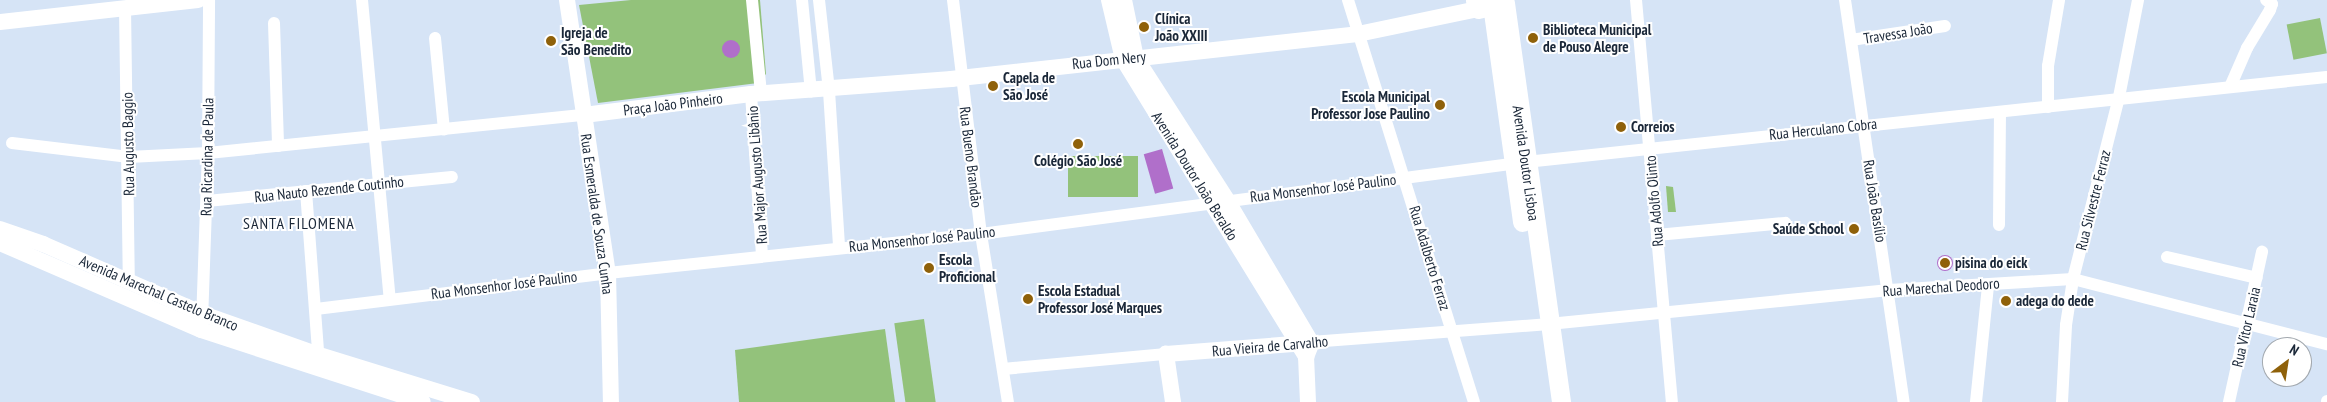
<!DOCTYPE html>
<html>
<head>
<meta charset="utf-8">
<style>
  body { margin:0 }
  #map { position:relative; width:2327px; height:402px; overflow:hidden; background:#d6e4f6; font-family:"PT Sans Narrow",sans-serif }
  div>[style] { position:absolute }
  .green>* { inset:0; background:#93c27b; transform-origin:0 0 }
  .water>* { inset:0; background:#b06fca; transform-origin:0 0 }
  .round { border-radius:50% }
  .minor>* { height:12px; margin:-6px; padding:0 6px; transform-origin:6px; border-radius:6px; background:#fff }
  .tertiary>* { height:16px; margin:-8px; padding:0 8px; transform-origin:8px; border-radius:8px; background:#fff }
  .secondary>* { height:19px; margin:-9.5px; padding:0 9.5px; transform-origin:9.5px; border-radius:9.5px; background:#fff }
  .dots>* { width:14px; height:14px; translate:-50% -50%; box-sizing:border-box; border:2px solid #fff; border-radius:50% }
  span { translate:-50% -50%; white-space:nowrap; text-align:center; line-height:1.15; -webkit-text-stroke:4px #fff; paint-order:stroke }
  .poi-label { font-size:15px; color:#1a2738; font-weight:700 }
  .left { translate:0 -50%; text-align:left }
  .right { translate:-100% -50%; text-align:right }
  .street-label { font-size:15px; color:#1a2738 }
  .neighbourhood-label { font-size:16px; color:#1a2738; letter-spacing:1px }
  .north { position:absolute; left:2262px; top:337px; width:50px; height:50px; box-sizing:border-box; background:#fff; border:1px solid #a3a9af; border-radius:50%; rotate:31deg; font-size:14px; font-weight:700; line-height:20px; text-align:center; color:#1a2738 }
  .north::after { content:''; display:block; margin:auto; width:18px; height:22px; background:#8f610a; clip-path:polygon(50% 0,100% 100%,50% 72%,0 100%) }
</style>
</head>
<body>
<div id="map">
  <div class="green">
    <div style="clip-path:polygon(631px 0,760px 0,766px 74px,758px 83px,598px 103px,579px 5px)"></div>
    <div style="left:2320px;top:18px;width:36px;height:34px;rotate:79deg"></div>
    <div style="left:1138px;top:156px;width:41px;height:70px;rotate:90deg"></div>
    <div style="clip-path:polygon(1666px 186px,1673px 187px,1676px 212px,1668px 212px)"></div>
    <div style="left:924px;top:319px;width:84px;height:30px;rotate:82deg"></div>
    <div style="clip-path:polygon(885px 329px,895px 402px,739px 402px,735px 350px)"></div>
  </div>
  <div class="water">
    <div class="round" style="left:722px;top:40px;width:18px;height:18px"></div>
    <div style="left:1162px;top:149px;width:41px;height:19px;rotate:74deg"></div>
    <div class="round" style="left:1937px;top:255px;width:16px;height:16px"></div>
  </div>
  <div class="minor">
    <div style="left:362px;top:0;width:300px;rotate:84.7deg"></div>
    <div style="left:752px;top:0;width:94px;rotate:84.5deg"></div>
    <div style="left:802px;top:0;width:92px;rotate:84.4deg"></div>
    <div style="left:819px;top:0;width:92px;rotate:83.7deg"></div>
    <div style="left:829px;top:91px;width:156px;rotate:86.3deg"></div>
    <div style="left:953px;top:0;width:236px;rotate:83.2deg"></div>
    <div style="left:981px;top:234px;width:170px;rotate:80.9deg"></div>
    <div style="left:1348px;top:0;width:421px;rotate:72.6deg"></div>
    <div style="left:1636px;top:0;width:404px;rotate:84.9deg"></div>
    <div style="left:1845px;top:0;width:406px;rotate:81.7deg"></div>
    <div style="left:125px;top:7px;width:273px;rotate:89.2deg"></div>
    <div style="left:274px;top:23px;width:123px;rotate:88.1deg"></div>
    <div style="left:435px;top:38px;width:92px;rotate:84.4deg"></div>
    <div style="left:1851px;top:40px;width:95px;rotate:-8.5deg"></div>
    <div style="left:2230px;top:87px;width:43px;rotate:-66.4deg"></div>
    <div style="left:2247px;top:48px;width:44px;rotate:-58.8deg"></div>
    <div style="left:2270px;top:10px;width:6px;rotate:-72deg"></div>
    <div style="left:2272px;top:4px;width:7px;rotate:-146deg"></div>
    <div style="left:751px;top:94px;width:162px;rotate:86.1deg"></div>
    <div style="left:2048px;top:107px;width:41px;rotate:-90deg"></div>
    <div style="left:2048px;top:66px;width:67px;rotate:-80.5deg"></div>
    <div style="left:12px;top:143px;width:118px;rotate:6.8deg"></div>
    <div style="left:129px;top:157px;width:79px;rotate:-2.9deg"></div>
    <div style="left:208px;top:153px;width:378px;rotate:-5.8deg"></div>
    <div style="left:306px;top:191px;width:172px;rotate:85.7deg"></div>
    <div style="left:207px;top:201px;width:246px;rotate:-5.6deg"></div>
    <div style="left:1999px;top:225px;width:112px;rotate:-89.5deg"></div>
    <div style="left:1657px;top:235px;width:129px;rotate:-5.4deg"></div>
    <div style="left:2167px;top:257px;width:92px;rotate:13.1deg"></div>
    <div style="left:316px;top:309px;width:294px;rotate:-7deg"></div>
    <div style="left:608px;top:273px;width:375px;rotate:-6deg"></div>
    <div style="left:981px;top:234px;width:550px;rotate:-7.53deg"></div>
    <div style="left:1526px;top:162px;width:805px;rotate:-6.06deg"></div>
    <div style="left:202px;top:322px;width:169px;rotate:-88deg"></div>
    <div style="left:208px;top:153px;width:153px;rotate:-89.6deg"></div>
    <div style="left:1311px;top:342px;width:239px;rotate:-4.3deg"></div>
    <div style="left:1549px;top:324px;width:342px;rotate:-5.7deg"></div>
    <div style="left:1889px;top:290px;width:184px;rotate:-3.4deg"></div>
    <div style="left:2073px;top:279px;width:262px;rotate:14.4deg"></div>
    <div style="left:1003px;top:369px;width:164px;rotate:-5.3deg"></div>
    <div style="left:1976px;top:402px;width:118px;rotate:-84.1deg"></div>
    <div style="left:2062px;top:402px;width:77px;rotate:-87deg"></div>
    <div style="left:2066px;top:325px;width:47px;rotate:-81.3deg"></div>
    <div style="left:2073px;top:279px;width:188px;rotate:-75.8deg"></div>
    <div style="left:2119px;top:97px;width:99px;rotate:-78.9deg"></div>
    <div style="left:2229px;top:402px;width:154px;rotate:-77.6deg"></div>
    <div style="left:2327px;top:402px;width:1px;rotate:-90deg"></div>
  </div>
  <div class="tertiary">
    <div style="left:567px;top:0;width:276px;rotate:81.5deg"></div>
    <div style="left:608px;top:273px;width:129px;rotate:88.7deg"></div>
    <div style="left:1109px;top:0;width:61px;rotate:76.7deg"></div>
    <div style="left:1123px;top:59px;width:350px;rotate:58.4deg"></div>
    <div style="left:1124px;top:0;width:59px;rotate:78.3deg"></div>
    <div style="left:1136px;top:58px;width:169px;rotate:57.3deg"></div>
    <div style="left:1227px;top:200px;width:165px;rotate:59.4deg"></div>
    <div style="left:0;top:22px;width:199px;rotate:-6.3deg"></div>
    <div style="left:584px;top:115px;width:168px;rotate:-7.2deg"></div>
    <div style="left:751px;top:94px;width:201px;rotate:-4.3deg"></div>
    <div style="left:951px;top:79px;width:409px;rotate:-6.3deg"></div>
    <div style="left:1358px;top:34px;width:123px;rotate:-11.8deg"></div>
    <div style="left:0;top:229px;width:46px;rotate:19.2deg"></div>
    <div style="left:43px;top:244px;width:175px;rotate:23.6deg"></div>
    <div style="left:203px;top:314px;width:123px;rotate:19.5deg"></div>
    <div style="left:319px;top:355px;width:160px;rotate:17.1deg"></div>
    <div style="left:0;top:243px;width:219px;rotate:23.4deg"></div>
    <div style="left:201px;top:330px;width:233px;rotate:18deg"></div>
    <div style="left:1173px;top:402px;width:49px;rotate:-98.3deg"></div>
    <div style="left:1166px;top:354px;width:141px;rotate:-4.5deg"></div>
    <div style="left:1308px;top:402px;width:45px;rotate:-92.5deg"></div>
    <div style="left:1306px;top:357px;width:11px;rotate:-68deg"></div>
  </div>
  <div class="secondary">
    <div style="left:1475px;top:0;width:9px;rotate:72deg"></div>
    <div style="left:1478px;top:9px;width:26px;rotate:-13deg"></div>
    <div style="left:1505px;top:3px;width:403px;rotate:82deg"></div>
    <div style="left:1492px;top:5px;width:219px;rotate:82.1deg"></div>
  </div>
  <div class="dots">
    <div style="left:1144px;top:27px;background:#8f610a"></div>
    <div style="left:1533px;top:38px;background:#8f610a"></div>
    <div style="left:551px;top:41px;background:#8f610a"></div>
    <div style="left:993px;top:86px;background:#8f610a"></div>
    <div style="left:1440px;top:105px;background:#8f610a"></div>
    <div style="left:1621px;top:127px;background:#8f610a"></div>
    <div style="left:1078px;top:144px;background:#8f610a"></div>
    <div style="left:1854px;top:229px;background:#8f610a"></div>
    <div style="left:1945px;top:263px;background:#8f610a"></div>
    <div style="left:929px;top:268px;background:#8f610a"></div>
    <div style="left:1028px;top:299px;background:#8f610a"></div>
    <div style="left:2006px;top:301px;background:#8f610a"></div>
  </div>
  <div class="poi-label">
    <span class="left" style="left:1155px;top:27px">Clínica<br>João XXIII</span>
    <span class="left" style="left:1543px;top:38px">Biblioteca Municipal<br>de Pouso Alegre</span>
    <span class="left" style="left:561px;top:41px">Igreja de<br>São Benedito</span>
    <span class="left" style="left:1003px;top:86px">Capela de<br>São José</span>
    <span class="right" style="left:1430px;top:105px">Escola Municipal<br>Professor Jose Paulino</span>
    <span class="left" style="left:1631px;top:127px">Correios</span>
    <span style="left:1078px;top:161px">Colégio São José</span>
    <span class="right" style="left:1844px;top:229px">Saúde School</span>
    <span class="left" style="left:939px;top:268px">Escola<br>Proficional</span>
    <span class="left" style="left:1955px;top:263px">pisina do eick</span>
    <span class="left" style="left:1038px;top:299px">Escola Estadual<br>Professor José Marques</span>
    <span class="left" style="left:2016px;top:301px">adega do dede</span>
  </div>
  <div class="street-label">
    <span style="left:1898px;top:33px;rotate:-9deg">Travessa João</span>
    <span style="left:1109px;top:60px;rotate:-6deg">Rua Dom Nery</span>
    <span style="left:673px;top:104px;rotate:-7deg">Praça João Pinheiro</span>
    <span style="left:1823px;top:129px;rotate:-6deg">Rua Herculano Cobra</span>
    <span style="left:128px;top:144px;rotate:-91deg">Rua Augusto Baggio</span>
    <span style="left:207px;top:157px;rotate:-89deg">Rua Ricardina de Paula</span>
    <span style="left:971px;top:157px;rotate:83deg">Rua Bueno Brandão</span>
    <span style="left:1526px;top:163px;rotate:82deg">Avenida Doutor Lisboa</span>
    <span style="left:757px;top:175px;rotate:-94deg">Rua Major Augusto Libânio</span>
    <span style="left:1195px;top:176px;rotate:58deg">Avenida Doutor João Beraldo</span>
    <span style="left:1323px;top:188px;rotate:-7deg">Rua Monsenhor José Paulino</span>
    <span style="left:329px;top:189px;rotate:-6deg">Rua Nauto Rezende Coutinho</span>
    <span style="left:2093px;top:200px;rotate:-76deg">Rua Silvestre Ferraz</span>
    <span style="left:1654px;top:201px;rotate:-95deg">Rua Adolfo Olinto</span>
    <span style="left:1875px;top:201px;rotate:81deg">Rua João Basílio</span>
    <span style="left:597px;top:214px;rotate:82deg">Rua Esmeralda de Souza Cunha</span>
    <span style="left:922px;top:239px;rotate:-6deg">Rua Monsenhor José Paulino</span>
    <span style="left:1430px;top:258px;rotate:73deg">Rua Adalberto Ferraz</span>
    <span style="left:504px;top:285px;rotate:-7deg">Rua Monsenhor José Paulino</span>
    <span style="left:1941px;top:287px;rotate:-4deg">Rua Marechal Deodoro</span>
    <span style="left:159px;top:293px;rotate:23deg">Avenida Marechal Castelo Branco</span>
    <span style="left:2246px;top:327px;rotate:-77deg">Rua Vitor Laraia</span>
    <span style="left:1270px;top:346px;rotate:-5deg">Rua Vieira de Carvalho</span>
  </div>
  <div class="neighbourhood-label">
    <span style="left:299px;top:223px">SANTA FILOMENA</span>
  </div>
  <div class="north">N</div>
</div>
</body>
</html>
